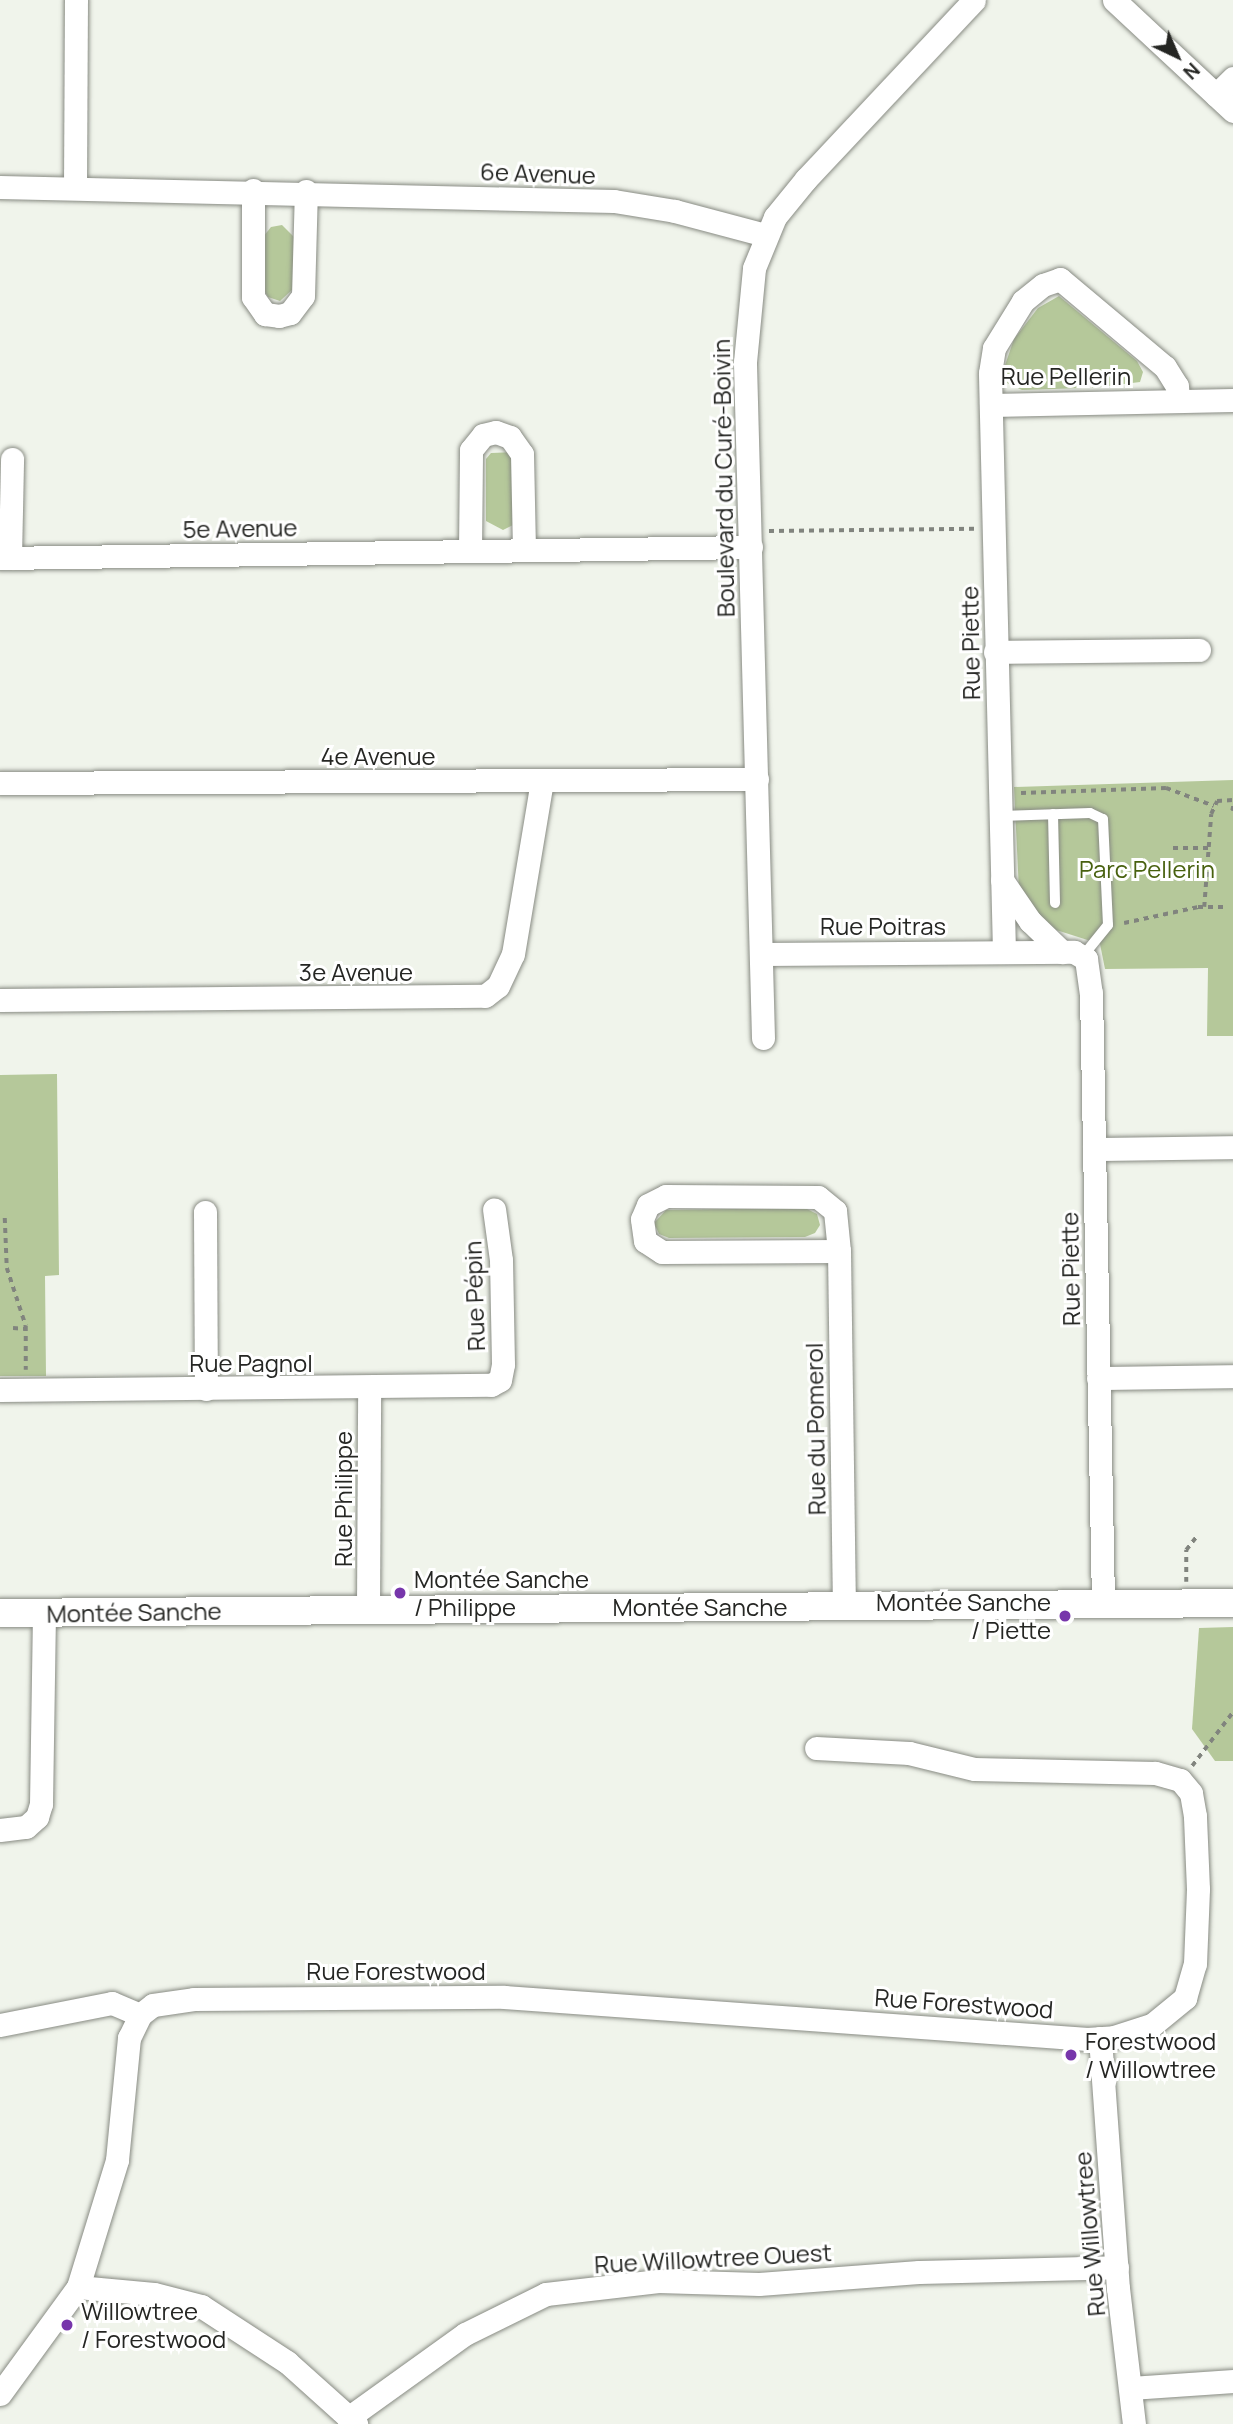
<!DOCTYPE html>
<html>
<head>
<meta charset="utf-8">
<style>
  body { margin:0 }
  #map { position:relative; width:1233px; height:2424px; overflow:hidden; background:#f0f4eb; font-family:Manrope,sans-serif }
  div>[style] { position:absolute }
  .green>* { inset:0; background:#b5c89a }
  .path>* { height:3.5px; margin-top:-1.75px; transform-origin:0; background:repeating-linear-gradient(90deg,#81847e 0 5px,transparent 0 10px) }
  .roads { filter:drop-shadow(0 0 2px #888b83) drop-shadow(0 0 2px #888b83) }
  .service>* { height:10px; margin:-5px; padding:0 5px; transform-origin:5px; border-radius:5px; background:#fff }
  .minor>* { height:23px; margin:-11.5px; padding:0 11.5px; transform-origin:11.5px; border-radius:11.5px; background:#fff }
  .tertiary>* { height:28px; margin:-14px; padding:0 14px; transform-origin:14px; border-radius:14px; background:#fff }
  .dots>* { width:19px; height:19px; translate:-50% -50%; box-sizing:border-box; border:4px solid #fff; border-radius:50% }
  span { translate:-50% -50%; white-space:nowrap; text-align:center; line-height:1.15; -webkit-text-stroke:6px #fff; paint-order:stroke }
  .street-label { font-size:24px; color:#252623 }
  .park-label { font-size:24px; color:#48610f }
  .poi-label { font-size:24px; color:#252623 }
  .left { translate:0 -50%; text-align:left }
  .right { translate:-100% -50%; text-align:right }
  .north { position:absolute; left:1142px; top:21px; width:70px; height:70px; -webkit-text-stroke:5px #fff; paint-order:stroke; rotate:136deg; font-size:19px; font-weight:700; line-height:28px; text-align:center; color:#252623 }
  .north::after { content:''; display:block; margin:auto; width:24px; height:32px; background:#252623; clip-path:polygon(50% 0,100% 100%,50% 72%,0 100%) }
</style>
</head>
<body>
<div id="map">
  <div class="green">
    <div style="clip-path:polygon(282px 225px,294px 237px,293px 289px,280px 301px,268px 297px,263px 288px,263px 237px,271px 227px)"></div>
    <div style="clip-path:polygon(1059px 296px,1137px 361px,1143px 372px,1140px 382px,1092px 388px,1092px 382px,1083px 382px,1083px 388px,1022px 390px,1007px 383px,1003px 371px,1014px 339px,1038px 308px)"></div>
    <div style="clip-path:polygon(515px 452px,513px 525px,503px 530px,486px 521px,486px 459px,491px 453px)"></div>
    <div style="clip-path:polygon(1233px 780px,1233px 1036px,1207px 1036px,1208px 968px,1105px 969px,1100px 944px,1050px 928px,1019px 891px,1014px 787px)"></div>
    <div style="clip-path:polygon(57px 1074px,59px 1275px,45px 1276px,46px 1376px,0 1376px,0 1075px)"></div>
    <div style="clip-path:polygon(805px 1208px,817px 1214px,820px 1225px,815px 1233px,805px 1237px,669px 1238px,659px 1234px,654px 1223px,666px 1210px)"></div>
    <div style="clip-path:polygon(1233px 1627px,1233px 1761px,1215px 1761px,1192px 1729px,1199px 1628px)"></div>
  </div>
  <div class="path">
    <div style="left:769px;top:531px;width:206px;rotate:-0.6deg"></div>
    <div style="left:1021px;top:793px;width:145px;rotate:-2deg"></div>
    <div style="left:1166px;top:788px;width:51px;rotate:20.6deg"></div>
    <div style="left:1232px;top:811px;width:5px;rotate:-79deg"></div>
    <div style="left:1173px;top:848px;width:36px"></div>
    <div style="left:1204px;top:907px;width:93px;rotate:-85.7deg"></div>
    <div style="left:1211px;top:814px;width:14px;rotate:-65deg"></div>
    <div style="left:1217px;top:801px;width:16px;rotate:-4deg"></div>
    <div style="left:1124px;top:923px;width:76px;rotate:-12.2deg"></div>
    <div style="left:1198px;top:907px;width:25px"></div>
    <div style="left:5px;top:1218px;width:50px;rotate:87.7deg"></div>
    <div style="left:7px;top:1268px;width:61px;rotate:71.9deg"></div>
    <div style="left:26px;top:1326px;width:44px;rotate:90deg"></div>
    <div style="left:13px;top:1328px;width:13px;rotate:4deg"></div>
    <div style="left:1186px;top:1582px;width:32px;rotate:-90deg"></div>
    <div style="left:1186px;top:1550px;width:18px;rotate:-52deg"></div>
    <div style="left:1192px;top:1766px;width:68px;rotate:-52.8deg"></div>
  </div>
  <div class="roads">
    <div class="service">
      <div style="left:1053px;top:814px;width:89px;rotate:88.7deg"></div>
      <div style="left:1001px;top:816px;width:89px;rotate:-1.9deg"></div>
      <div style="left:1090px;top:813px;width:14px;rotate:25deg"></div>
      <div style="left:1103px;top:819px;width:106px;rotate:87.3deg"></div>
      <div style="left:1108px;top:925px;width:40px;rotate:129deg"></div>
    </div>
    <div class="minor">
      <div style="left:1114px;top:0;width:163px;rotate:43deg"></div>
      <div style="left:1216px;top:95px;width:24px;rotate:-45deg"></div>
      <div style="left:0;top:187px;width:614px;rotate:1.31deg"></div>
      <div style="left:614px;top:201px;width:62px;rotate:9.3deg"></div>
      <div style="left:675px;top:211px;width:93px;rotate:14.9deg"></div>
      <div style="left:75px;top:188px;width:188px;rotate:-89.7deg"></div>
      <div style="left:253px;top:190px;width:107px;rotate:90deg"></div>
      <div style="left:253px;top:297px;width:21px;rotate:55deg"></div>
      <div style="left:265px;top:314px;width:14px;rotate:8deg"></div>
      <div style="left:279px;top:316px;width:11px;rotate:-15deg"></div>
      <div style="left:290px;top:313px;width:21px;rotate:-53deg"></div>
      <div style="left:303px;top:296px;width:105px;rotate:-88.4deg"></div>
      <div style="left:991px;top:405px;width:242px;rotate:-1.2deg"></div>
      <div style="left:470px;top:550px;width:100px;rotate:-89.4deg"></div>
      <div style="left:471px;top:450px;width:19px;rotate:-51deg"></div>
      <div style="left:483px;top:435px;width:13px;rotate:-13deg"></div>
      <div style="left:496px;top:432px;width:15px;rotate:20deg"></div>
      <div style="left:510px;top:437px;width:21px;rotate:55deg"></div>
      <div style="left:522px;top:454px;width:96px;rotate:88.8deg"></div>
      <div style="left:0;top:558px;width:751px;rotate:-0.84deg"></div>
      <div style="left:10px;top:558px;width:99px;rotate:-88.8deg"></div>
      <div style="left:995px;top:652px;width:204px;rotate:-0.6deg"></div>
      <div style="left:0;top:783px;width:757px;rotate:-0.3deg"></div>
      <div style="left:1002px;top:880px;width:50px;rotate:55.7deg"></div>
      <div style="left:1030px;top:921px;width:45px;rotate:44.1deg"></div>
      <div style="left:1004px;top:952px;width:579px;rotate:-91.39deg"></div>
      <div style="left:990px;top:373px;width:25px;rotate:-81deg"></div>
      <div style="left:994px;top:348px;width:55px;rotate:-58.3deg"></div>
      <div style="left:1023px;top:301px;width:26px;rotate:-39deg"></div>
      <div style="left:1043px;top:285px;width:18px;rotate:-19deg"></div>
      <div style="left:1060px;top:279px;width:137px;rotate:40deg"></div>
      <div style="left:1165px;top:367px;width:22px;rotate:58deg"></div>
      <div style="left:1177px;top:386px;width:15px;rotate:86deg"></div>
      <div style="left:763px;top:954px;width:311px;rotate:-0.4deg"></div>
      <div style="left:1074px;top:952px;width:14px;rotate:30deg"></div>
      <div style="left:1086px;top:959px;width:34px;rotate:82deg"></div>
      <div style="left:1091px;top:993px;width:611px;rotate:88.87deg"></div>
      <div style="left:0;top:1000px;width:485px;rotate:-0.5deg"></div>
      <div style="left:485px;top:996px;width:16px;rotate:-38deg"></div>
      <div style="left:498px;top:986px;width:35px;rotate:-65deg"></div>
      <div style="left:513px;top:954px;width:175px;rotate:-80.5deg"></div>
      <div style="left:763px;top:1038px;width:676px;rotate:-91.53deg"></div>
      <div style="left:745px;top:362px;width:94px;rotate:-84.5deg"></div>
      <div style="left:754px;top:268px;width:55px;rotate:-67.6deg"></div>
      <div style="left:775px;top:217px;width:49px;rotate:-50.8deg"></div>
      <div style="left:806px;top:179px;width:245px;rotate:-46.8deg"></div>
      <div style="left:1094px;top:1149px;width:139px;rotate:-0.8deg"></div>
      <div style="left:205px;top:1212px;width:177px;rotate:89.7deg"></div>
      <div style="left:839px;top:1251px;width:177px;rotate:179.7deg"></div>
      <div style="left:662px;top:1252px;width:20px;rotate:-147deg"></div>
      <div style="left:645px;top:1241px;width:22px;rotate:-98deg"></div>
      <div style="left:642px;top:1219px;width:15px;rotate:-67deg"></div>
      <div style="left:648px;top:1205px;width:20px;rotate:-27deg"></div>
      <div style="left:666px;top:1196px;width:152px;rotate:0.4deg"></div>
      <div style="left:818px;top:1197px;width:22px;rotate:39deg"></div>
      <div style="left:835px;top:1211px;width:40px;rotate:84.3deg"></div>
      <div style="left:839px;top:1251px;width:355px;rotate:89.2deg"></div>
      <div style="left:1098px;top:1378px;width:135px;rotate:-0.8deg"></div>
      <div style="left:0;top:1390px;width:491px;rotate:-0.6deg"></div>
      <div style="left:491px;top:1385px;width:10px;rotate:-29deg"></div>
      <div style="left:500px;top:1380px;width:16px;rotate:-79deg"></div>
      <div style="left:503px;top:1364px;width:104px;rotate:-91.1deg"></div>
      <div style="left:501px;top:1260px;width:51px;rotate:-97.8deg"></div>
      <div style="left:368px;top:1610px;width:222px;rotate:-89.7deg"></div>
      <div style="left:0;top:1830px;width:26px;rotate:-7deg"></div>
      <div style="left:26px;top:1827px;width:15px;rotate:-42deg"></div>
      <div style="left:37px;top:1817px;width:14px;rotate:-73deg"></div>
      <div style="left:41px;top:1804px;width:191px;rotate:-89.1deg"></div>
      <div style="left:0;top:2025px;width:114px;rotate:-11.1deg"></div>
      <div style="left:112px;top:2003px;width:30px;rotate:23deg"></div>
      <div style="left:1100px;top:2038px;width:251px;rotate:85.9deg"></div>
      <div style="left:1118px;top:2288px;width:137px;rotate:83.3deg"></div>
      <div style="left:78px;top:2287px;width:76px;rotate:5.3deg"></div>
      <div style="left:154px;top:2294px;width:49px;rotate:14.3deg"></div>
      <div style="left:201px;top:2306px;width:103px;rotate:33.1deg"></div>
      <div style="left:287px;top:2362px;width:93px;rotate:41.9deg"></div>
      <div style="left:1131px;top:2388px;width:102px;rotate:-3.9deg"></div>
      <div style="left:0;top:2394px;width:132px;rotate:-53.9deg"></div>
      <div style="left:78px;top:2287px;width:133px;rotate:-72.9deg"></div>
      <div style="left:117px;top:2160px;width:123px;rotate:-84.4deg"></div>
      <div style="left:129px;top:2038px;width:25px;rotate:-64deg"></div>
      <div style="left:140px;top:2015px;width:16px;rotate:-38deg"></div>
      <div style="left:153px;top:2005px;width:41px;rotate:-8.3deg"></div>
      <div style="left:194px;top:1999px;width:310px;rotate:-0.4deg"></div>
      <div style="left:504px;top:1997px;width:585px;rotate:4.12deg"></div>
      <div style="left:1087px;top:2039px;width:27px;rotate:-4deg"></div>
      <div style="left:1114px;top:2037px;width:40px;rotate:-18deg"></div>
      <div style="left:1152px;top:2025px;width:43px;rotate:-39.3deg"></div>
      <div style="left:1185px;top:1998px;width:35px;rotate:-74deg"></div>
      <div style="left:1195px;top:1964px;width:75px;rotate:-87.7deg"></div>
      <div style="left:1198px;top:1889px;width:73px;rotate:-92.4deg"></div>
      <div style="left:1195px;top:1816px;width:23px;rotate:-100deg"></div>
      <div style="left:1191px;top:1793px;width:17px;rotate:-130deg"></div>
      <div style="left:1180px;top:1780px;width:26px;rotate:-164deg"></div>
      <div style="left:1155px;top:1773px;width:181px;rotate:-178.7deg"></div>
      <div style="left:974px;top:1769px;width:67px;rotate:-166.2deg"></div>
      <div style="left:909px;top:1753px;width:93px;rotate:-176.9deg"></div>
      <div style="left:348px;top:2418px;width:144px;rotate:-35.7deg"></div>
      <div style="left:465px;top:2334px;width:90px;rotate:-26.3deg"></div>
      <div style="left:546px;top:2294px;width:113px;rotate:-6.6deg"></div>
      <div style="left:658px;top:2281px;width:101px;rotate:1.7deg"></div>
      <div style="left:759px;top:2284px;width:160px;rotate:-4.3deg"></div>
      <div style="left:919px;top:2272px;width:198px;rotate:-1.4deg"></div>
    </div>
    <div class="tertiary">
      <div style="left:0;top:1613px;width:1233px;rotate:-0.46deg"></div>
    </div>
  </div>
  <div class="dots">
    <div style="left:400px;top:1593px;background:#7736ab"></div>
    <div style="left:1065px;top:1616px;background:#7736ab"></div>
    <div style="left:1071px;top:2055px;background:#7736ab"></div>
    <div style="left:67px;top:2325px;background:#7736ab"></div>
  </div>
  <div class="street-label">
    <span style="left:538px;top:173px;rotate:2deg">6e Avenue</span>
    <span style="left:1066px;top:376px">Rue Pellerin</span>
    <span style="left:723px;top:478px;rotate:-91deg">Boulevard du Curé-Boivin</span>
    <span style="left:240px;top:528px;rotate:-1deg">5e Avenue</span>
    <span style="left:970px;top:643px;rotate:-91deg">Rue Piette</span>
    <span style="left:378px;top:756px">4e Avenue</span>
    <span style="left:883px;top:926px">Rue Poitras</span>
    <span style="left:356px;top:972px">3e Avenue</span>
    <span style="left:1070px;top:1269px;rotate:-91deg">Rue Piette</span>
    <span style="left:474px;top:1296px;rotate:-92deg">Rue Pépin</span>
    <span style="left:251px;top:1363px">Rue Pagnol</span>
    <span style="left:815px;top:1429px;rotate:-91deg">Rue du Pomerol</span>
    <span style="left:343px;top:1499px;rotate:-90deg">Rue Philippe</span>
    <span style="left:700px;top:1607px">Montée Sanche</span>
    <span style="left:134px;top:1612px;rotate:-1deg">Montée Sanche</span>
    <span style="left:396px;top:1971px">Rue Forestwood</span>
    <span style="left:964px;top:2003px;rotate:4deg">Rue Forestwood</span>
    <span style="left:1089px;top:2234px;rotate:-95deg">Rue Willowtree</span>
    <span style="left:713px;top:2258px;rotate:-3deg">Rue Willowtree Ouest</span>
  </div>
  <div class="park-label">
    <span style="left:1147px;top:869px">Parc Pellerin</span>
  </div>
  <div class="poi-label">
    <span class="left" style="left:414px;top:1593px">Montée Sanche<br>/ Philippe</span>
    <span class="right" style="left:1051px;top:1616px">Montée Sanche<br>/ Piette</span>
    <span class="left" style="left:1085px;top:2055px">Forestwood<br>/ Willowtree</span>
    <span class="left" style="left:81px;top:2325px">Willowtree<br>/ Forestwood</span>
  </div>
  <div class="north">N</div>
</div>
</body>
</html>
